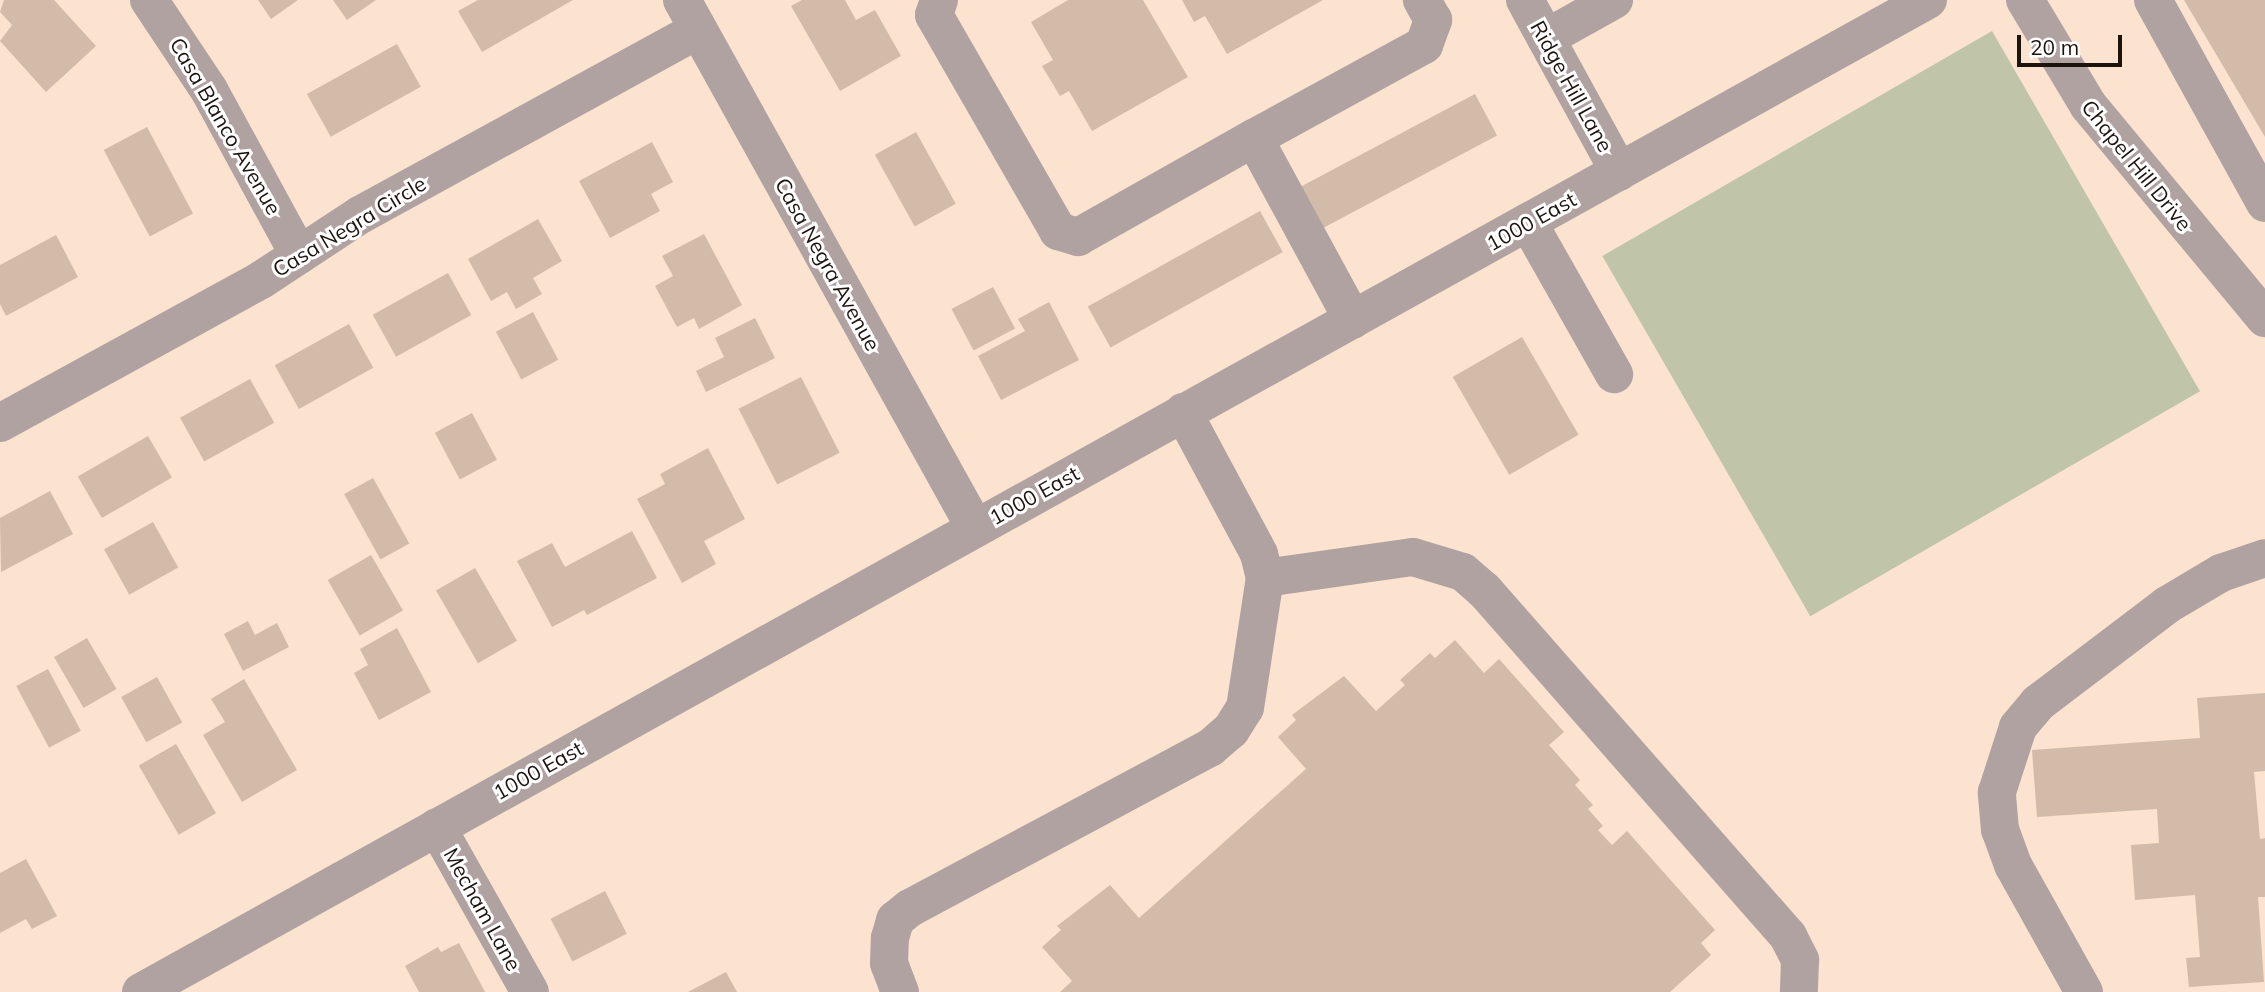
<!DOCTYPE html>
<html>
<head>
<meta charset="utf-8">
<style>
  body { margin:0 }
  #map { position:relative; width:2265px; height:992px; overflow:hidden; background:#fbe3cf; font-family:Mulish,sans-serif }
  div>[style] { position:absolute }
  .green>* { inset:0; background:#c0c4a9; transform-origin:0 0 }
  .building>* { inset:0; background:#d2bba8; transform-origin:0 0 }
  .minor>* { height:38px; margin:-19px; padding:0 19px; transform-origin:19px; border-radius:19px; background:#b1a2a2 }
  span { translate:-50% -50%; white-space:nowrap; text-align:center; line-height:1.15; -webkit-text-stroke:6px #fff; paint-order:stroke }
  .street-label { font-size:21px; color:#1c130d }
  .scale { position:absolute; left:2017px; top:35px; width:105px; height:32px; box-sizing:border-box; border:4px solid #1c130d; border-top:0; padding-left:9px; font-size:21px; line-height:24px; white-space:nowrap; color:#1c130d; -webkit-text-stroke:5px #fff; paint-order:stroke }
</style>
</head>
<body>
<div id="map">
  <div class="green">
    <div style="left:1992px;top:31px;width:416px;height:450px;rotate:60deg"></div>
  </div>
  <div class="building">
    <div style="clip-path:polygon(4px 0,54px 0,96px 46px,46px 92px,0 41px,12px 25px,0 12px)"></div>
    <div style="clip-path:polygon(258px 0,298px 0,271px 19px)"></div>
    <div style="clip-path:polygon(333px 0,376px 0,347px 20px)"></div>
    <div style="clip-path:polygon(478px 0,573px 0,482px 52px,458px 11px)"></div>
    <div style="clip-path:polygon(802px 0,845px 0,856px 20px,875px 10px,901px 56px,840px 91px,791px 6px)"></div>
    <div style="clip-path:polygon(1068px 0,1143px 0,1188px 77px,1092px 131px,1069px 91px,1060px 96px,1042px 66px,1053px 60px,1031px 22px)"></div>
    <div style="clip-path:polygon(1182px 0,1323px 0,1227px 54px,1205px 16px,1194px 22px)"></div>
    <div style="clip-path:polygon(2184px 0,2265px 0,2265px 137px)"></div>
    <div style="left:397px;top:44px;width:49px;height:103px;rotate:61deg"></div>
    <div style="left:1475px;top:94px;width:47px;height:197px;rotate:62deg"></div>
    <div style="left:147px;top:127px;width:98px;height:49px;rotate:62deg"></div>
    <div style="left:916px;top:132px;width:82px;height:47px;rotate:61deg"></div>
    <div style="clip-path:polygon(652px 142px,673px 182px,651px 194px,660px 211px,610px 238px,579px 181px)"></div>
    <div style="left:1260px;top:211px;width:47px;height:197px;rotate:61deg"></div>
    <div style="clip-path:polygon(538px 219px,562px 261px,533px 278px,542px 294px,516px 309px,507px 292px,491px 301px,468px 259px)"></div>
    <div style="clip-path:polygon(704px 234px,742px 305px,699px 329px,694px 318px,677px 327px,655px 286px,673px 276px,662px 256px)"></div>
    <div style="clip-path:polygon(56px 235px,78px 277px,6px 316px,0 304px,0 265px)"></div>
    <div style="left:448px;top:273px;width:48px;height:86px;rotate:61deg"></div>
    <div style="left:993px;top:287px;width:47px;height:47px;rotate:62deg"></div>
    <div style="clip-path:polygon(1049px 302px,1079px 360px,1001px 400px,978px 356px,1025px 331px,1018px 319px)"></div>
    <div style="left:533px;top:312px;width:54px;height:42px;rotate:62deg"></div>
    <div style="clip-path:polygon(755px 318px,775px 358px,706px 392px,696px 371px,724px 357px,715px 338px)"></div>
    <div style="left:349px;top:324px;width:50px;height:85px;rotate:61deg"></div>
    <div style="left:1522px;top:337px;width:113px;height:80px;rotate:60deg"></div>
    <div style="left:801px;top:377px;width:85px;height:70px;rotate:63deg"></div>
    <div style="left:250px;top:379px;width:50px;height:80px;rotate:61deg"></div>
    <div style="left:472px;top:413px;width:53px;height:42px;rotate:62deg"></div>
    <div style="left:148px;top:436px;width:48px;height:81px;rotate:60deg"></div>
    <div style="clip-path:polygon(708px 448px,745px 519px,704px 541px,716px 564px,682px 583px,637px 499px,665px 484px,660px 474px)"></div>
    <div style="left:373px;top:478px;width:75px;height:33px;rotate:61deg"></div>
    <div style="clip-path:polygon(50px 491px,73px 534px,1px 572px,0 518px)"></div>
    <div style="left:153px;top:522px;width:52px;height:56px;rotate:61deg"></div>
    <div style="clip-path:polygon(632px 531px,657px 578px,587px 615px,584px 610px,552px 627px,517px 561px,552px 543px,565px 567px)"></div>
    <div style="left:371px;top:555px;width:64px;height:50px;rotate:60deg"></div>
    <div style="left:475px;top:568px;width:84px;height:45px;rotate:60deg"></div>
    <div style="clip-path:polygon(248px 621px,255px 635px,277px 623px,289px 647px,243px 671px,224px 634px)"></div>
    <div style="clip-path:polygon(397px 628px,431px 692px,379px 720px,354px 673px,368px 665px,360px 649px)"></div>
    <div style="left:87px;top:638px;width:59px;height:38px;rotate:60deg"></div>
    <div style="clip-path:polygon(1455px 640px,1484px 673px,1499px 659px,1564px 732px,1549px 745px,1580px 780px,1575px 785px,1593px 805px,1588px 809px,1603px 826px,1598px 830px,1612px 845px,1627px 831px,1715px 930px,1701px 943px,1711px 955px,1670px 992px,1060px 992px,1072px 981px,1042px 947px,1061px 930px,1057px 926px,1110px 885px,1139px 918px,1306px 769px,1278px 737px,1296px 720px,1292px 715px,1344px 676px,1376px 711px,1405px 685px,1400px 680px,1430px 653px,1435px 658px)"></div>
    <div style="left:48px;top:669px;width:70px;height:36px;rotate:62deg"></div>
    <div style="left:157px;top:677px;width:52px;height:41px;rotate:61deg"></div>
    <div style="clip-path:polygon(244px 679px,297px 770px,242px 802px,203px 735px,225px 722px,211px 699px)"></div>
    <div style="clip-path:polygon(2265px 693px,2265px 771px,2254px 772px,2260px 839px,2265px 838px,2265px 897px,2258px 897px,2264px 982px,2189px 987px,2186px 958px,2200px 957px,2195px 895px,2135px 900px,2131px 845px,2159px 843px,2157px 809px,2037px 817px,2032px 750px,2200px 738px,2197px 698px)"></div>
    <div style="left:176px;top:744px;width:80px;height:43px;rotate:60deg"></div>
    <div style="clip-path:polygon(26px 859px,57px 916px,32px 929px,26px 919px,0 933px,0 873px)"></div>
    <div style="left:605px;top:891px;width:48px;height:61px;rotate:63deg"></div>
    <div style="clip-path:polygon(459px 943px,485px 992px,419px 992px,405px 966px,438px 947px,441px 952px)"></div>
    <div style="clip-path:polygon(726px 972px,737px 992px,688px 992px)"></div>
  </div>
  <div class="minor">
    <div style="left:149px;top:0;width:108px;rotate:56.3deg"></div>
    <div style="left:209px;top:90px;width:188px;rotate:61.4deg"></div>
    <div style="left:682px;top:0;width:604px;rotate:60.97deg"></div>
    <div style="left:939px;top:0;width:16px;rotate:108deg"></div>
    <div style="left:934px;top:15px;width:249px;rotate:60.1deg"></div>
    <div style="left:1058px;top:231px;width:21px;rotate:17deg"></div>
    <div style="left:1078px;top:237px;width:202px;rotate:-29.4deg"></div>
    <div style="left:1254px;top:138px;width:207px;rotate:61.5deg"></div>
    <div style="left:1525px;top:0;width:196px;rotate:61.3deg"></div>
    <div style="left:2025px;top:0;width:122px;rotate:59deg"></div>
    <div style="left:2088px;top:105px;width:277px;rotate:50.3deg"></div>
    <div style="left:2153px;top:0;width:232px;rotate:61.1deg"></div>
    <div style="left:1546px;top:38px;width:78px;rotate:-29.2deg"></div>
    <div style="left:1254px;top:138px;width:194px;rotate:-28.7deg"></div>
    <div style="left:1424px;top:45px;width:27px;rotate:-70deg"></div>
    <div style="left:1433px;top:20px;width:23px;rotate:-119deg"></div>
    <div style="left:1528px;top:222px;width:175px;rotate:60.5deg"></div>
    <div style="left:1183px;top:412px;width:161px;rotate:61.8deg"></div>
    <div style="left:1259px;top:554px;width:25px;rotate:76deg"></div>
    <div style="left:0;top:423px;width:298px;rotate:-28.7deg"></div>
    <div style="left:261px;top:280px;width:118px;rotate:-33.3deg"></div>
    <div style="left:360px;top:215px;width:385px;rotate:-28.7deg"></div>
    <div style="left:437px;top:827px;width:189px;rotate:60.6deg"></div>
    <div style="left:141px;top:992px;width:2044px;rotate:-29.04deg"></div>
    <div style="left:900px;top:992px;width:31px;rotate:-111deg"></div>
    <div style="left:889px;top:963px;width:25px;rotate:-88deg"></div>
    <div style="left:890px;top:938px;width:19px;rotate:-74deg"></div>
    <div style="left:895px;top:920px;width:19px;rotate:-39deg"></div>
    <div style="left:910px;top:908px;width:340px;rotate:-28.1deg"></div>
    <div style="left:1210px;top:748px;width:28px;rotate:-41deg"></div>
    <div style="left:1231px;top:730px;width:26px;rotate:-58deg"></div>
    <div style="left:1245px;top:708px;width:132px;rotate:-81.3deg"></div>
    <div style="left:1265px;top:578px;width:149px;rotate:-8.1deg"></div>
    <div style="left:1413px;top:557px;width:52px;rotate:16.7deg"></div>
    <div style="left:1463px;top:572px;width:28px;rotate:41deg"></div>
    <div style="left:1484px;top:590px;width:461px;rotate:48.7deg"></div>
    <div style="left:1788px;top:936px;width:27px;rotate:63deg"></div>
    <div style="left:1800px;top:960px;width:32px;rotate:92deg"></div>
    <div style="left:2084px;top:992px;width:145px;rotate:-119.2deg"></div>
    <div style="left:2013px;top:865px;width:37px;rotate:-110deg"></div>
    <div style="left:2000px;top:830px;width:38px;rotate:-95deg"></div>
    <div style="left:1997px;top:792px;width:68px;rotate:-72.1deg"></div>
    <div style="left:2018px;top:727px;width:31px;rotate:-50deg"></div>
    <div style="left:2038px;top:703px;width:162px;rotate:-37.2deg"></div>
    <div style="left:2167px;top:605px;width:63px;rotate:-30.7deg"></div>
    <div style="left:2221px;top:573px;width:46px;rotate:-18.8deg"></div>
  </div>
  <div class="street-label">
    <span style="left:1572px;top:86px;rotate:61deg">Ridge Hill Lane</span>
    <span style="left:226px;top:126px;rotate:60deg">Casa Blanco Avenue</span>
    <span style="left:2137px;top:165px;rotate:51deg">Chapel Hill Drive</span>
    <span style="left:1531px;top:221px;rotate:-29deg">1000 East</span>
    <span style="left:349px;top:226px;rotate:-31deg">Casa Negra Circle</span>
    <span style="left:828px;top:264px;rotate:61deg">Casa Negra Avenue</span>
    <span style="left:1034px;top:495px;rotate:-29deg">1000 East</span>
    <span style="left:538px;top:770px;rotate:-29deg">1000 East</span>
    <span style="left:483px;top:909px;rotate:61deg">Mecham Lane</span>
  </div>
  <div class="scale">20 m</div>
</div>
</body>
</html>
